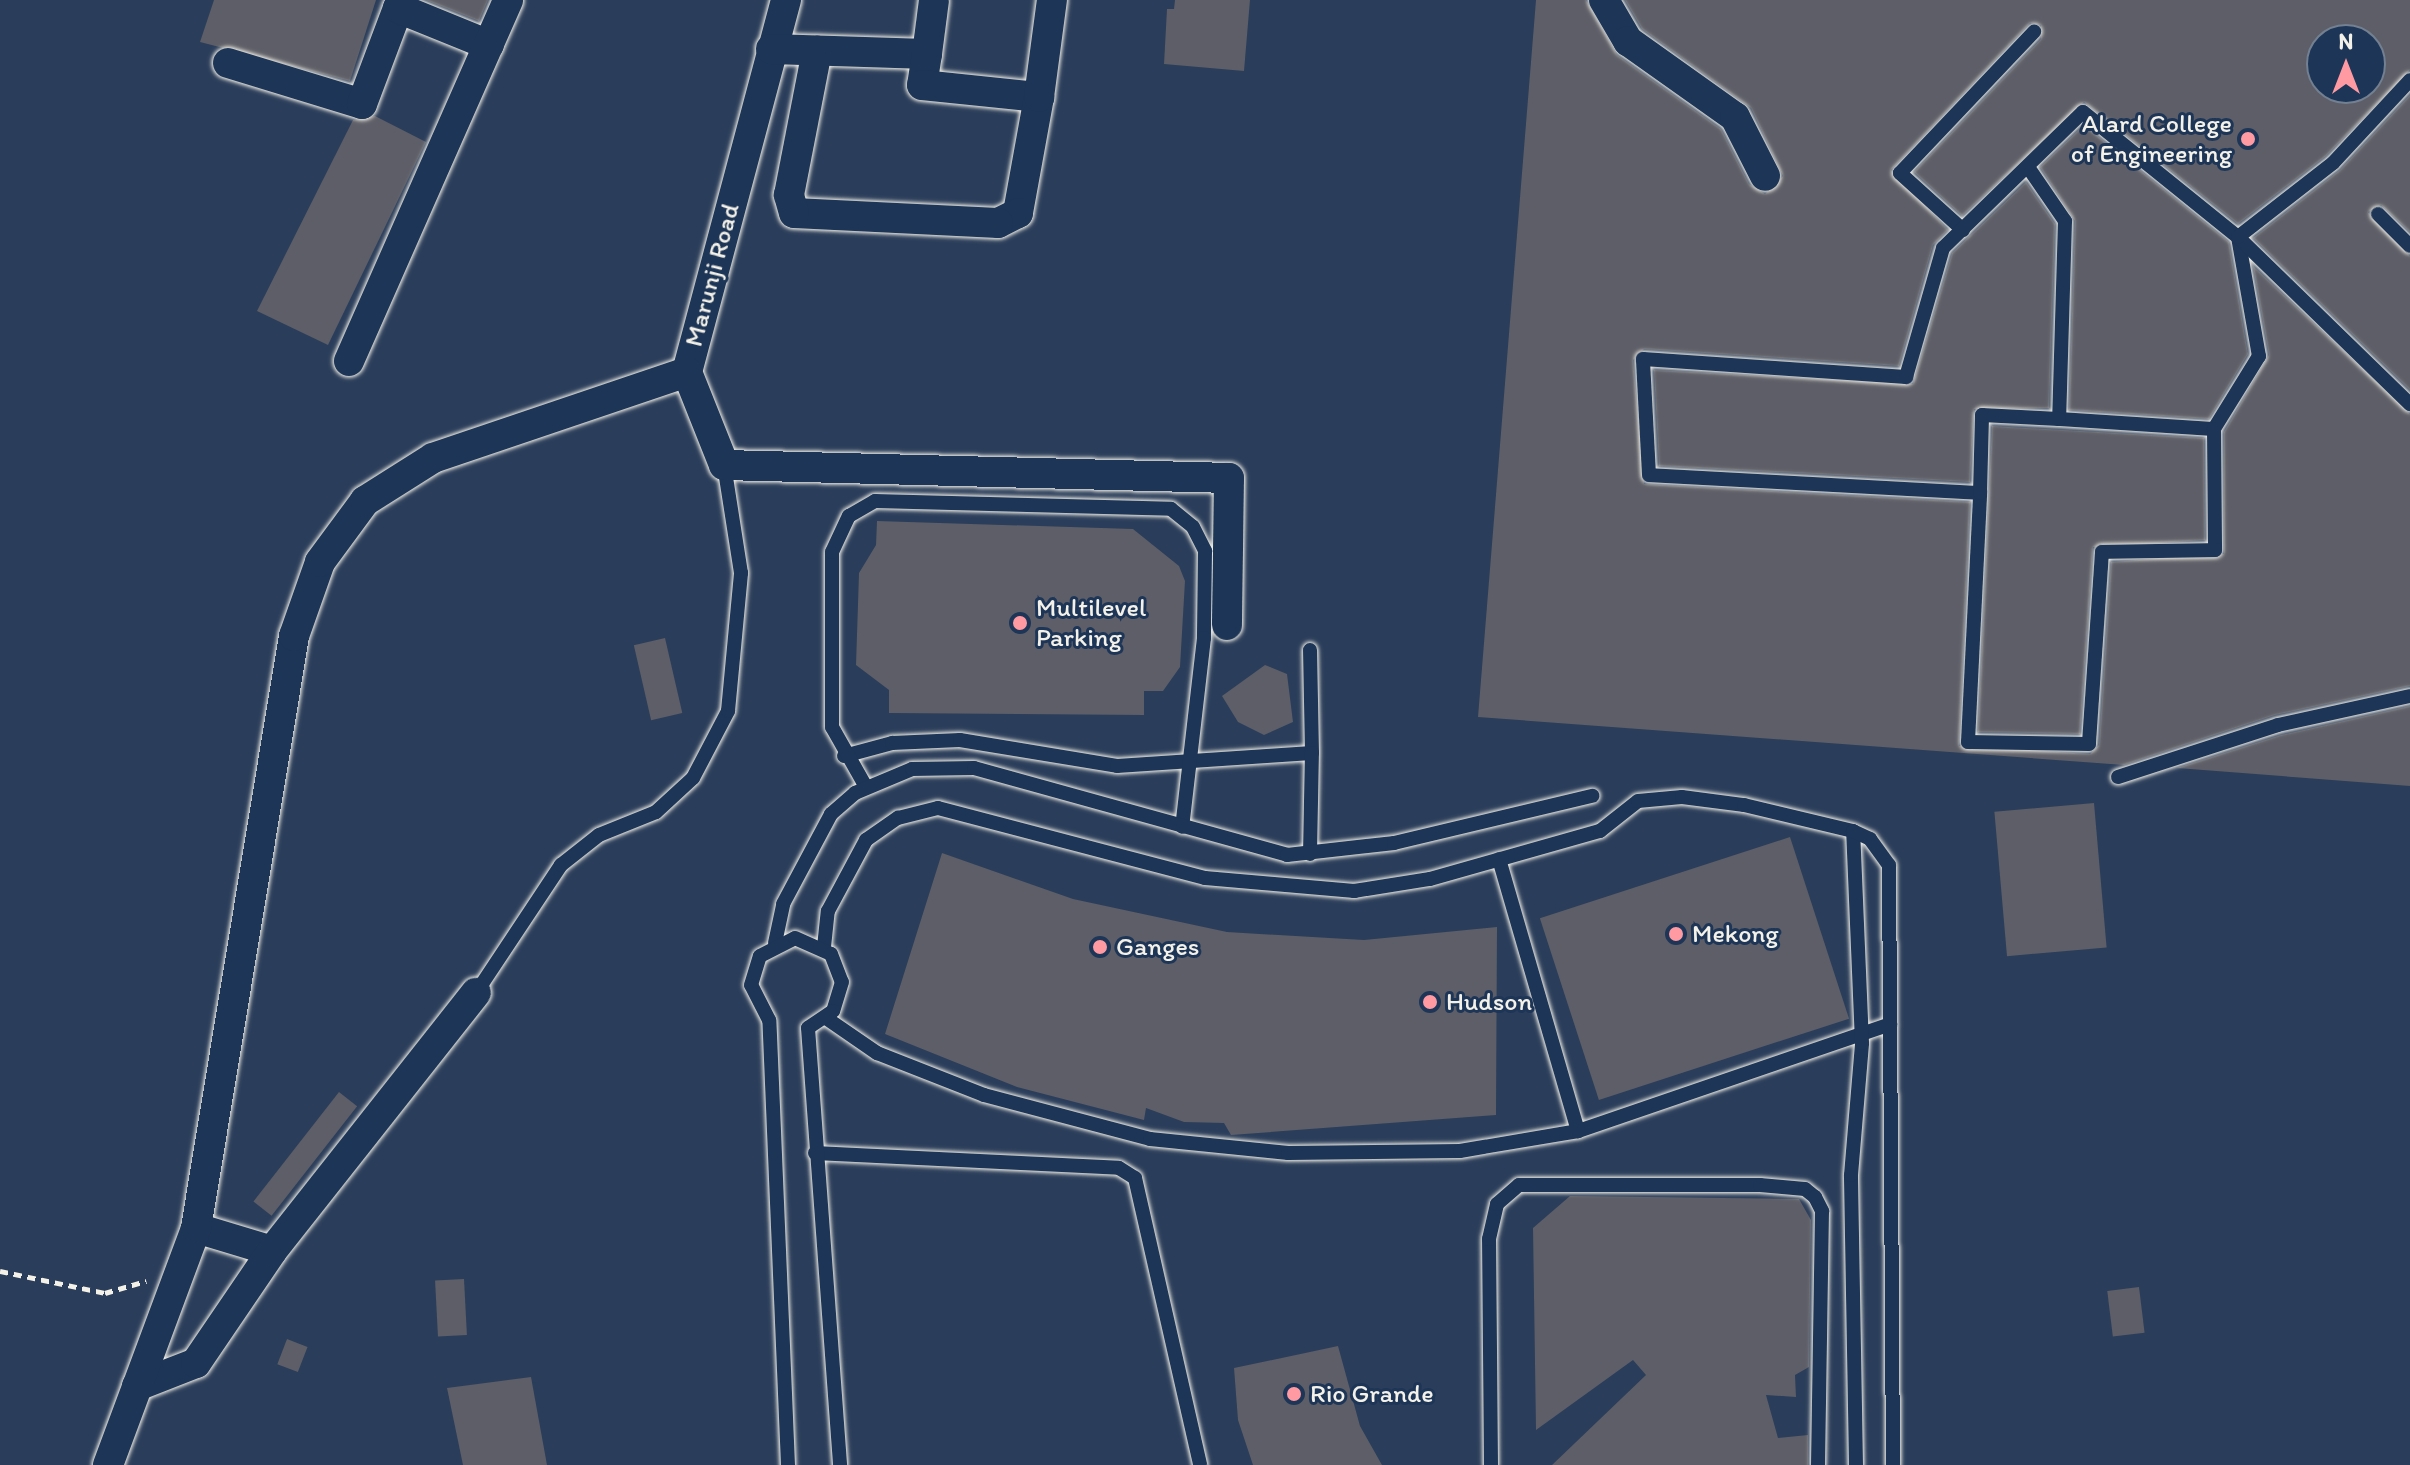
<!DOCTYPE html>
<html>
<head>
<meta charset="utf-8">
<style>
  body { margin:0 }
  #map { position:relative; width:2410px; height:1465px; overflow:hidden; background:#2a3d5a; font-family:Itim,sans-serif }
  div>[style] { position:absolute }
  .building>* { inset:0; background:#5d5e67; transform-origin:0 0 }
  .path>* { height:5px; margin-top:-2.5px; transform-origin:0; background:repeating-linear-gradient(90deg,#f4f1e8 0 8px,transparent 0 14px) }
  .roads { filter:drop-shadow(0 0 2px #f4f1e8) drop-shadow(0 0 2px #f4f1e8) }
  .service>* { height:14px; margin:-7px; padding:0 7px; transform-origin:7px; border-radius:7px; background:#1d3557 }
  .minor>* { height:30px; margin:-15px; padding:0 15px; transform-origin:15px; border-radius:15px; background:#1d3557 }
  .dots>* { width:22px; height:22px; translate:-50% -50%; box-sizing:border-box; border:4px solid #1d3557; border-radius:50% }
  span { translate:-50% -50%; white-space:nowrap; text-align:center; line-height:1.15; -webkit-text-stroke:6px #1d3557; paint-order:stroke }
  .poi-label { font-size:26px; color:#f4f1e8 }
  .right { translate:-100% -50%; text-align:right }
  .left { translate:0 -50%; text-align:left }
  .street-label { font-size:26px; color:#f4f1e8 }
  .north { position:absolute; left:2306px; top:24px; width:80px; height:80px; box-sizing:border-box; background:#1d3557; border:2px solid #738091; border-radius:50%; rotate:0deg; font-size:22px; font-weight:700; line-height:32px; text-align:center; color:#f4f1e8 }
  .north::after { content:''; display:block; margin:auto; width:28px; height:36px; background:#ff9aa2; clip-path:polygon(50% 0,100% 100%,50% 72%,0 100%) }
</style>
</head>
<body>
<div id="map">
  <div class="building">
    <div style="clip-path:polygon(214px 0,376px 0,350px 81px,200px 42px)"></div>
    <div style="clip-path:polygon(426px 0,488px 0,479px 21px)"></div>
    <div style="clip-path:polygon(1175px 0,1250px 0,1244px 71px,1164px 64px,1167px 9px,1174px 9px)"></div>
    <div style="clip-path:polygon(evenodd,1536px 0,1586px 0,1617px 55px,1721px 129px,1749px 184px,1765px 194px,1783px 176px,1751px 108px,1642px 29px,1625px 0,2410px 0,2410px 70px,2326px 156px,2238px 224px,2084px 102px,1962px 216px,1914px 172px,2041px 39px,2041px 25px,2030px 23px,1891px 170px,1948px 230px,1933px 245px,1899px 366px,1644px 349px,1633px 360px,1644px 484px,1970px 502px,1959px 746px,2090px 754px,2099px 745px,2111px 562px,2224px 554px,2224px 432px,2269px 355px,2253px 266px,2410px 414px,2410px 686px,2275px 715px,2124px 765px,1478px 717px,1536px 0,2322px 40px,2370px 40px,2370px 88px,2322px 88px,2322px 40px)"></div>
    <div style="clip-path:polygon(2410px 95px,2410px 232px,2381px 205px,2368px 212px,2410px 256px,2410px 390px,2253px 238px,2340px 170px)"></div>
    <div style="clip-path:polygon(375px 116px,426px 142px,328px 345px,257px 311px,353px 120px)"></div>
    <div style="clip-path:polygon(2084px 125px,2229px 242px,2248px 354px,2209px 419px,2069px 410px,2075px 221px,2040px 167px)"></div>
    <div style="clip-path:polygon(2026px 182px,2055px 224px,2049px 408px,1974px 409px,1970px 482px,1659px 466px,1654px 370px,1913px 384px,1952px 253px)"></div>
    <div style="clip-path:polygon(1992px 426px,2204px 438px,2205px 540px,2093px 547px,2080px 734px,1978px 732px)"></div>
    <div style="clip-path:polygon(877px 521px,1133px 529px,1179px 566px,1185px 581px,1180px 667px,1163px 691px,1144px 691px,1144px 715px,889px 713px,889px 690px,856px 665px,859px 573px,876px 545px)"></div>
    <div style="left:665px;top:638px;width:77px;height:32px;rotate:77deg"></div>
    <div style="clip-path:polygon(1265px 665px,1287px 674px,1293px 722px,1264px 735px,1238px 722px,1222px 696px)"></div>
    <div style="clip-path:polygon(2410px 706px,2410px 786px,2177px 768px,2281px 735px)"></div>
    <div style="left:2094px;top:803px;width:145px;height:100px;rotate:85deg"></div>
    <div style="left:1790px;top:837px;width:191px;height:263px;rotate:72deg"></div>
    <div style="clip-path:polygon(942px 853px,1073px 899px,1227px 932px,1364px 940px,1497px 927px,1496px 1115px,1231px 1135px,1224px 1123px,1184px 1122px,1146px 1108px,1144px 1120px,1017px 1087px,885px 1034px)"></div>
    <div style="left:339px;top:1092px;width:23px;height:139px;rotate:38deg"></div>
    <div style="clip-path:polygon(1570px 1196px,1799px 1199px,1811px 1220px,1809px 1367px,1795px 1375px,1796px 1397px,1766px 1395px,1778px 1438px,1808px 1435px,1808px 1465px,1552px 1465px,1646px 1375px,1633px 1360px,1536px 1430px,1533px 1228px)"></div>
    <div style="left:464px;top:1279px;width:56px;height:29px;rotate:87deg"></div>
    <div style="left:2139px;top:1287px;width:46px;height:32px;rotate:83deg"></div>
    <div style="left:287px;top:1339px;width:22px;height:27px;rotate:21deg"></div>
    <div style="clip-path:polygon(1338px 1346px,1360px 1426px,1382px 1465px,1253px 1465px,1238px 1420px,1234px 1368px)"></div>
    <div style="clip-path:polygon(531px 1377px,547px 1465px,463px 1465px,447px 1388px)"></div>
  </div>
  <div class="path">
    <div style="left:0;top:1271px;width:107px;rotate:11.8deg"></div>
    <div style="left:105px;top:1293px;width:43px;rotate:-16.3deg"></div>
  </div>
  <div class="roads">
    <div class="service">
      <div style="left:2030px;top:170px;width:62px;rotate:55.5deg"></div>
      <div style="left:2065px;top:221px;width:198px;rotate:91.7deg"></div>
      <div style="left:2059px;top:419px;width:155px;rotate:3.7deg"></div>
      <div style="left:2378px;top:214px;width:45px;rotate:45deg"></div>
      <div style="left:1963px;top:230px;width:85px;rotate:-137.9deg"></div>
      <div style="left:1900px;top:173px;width:195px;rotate:-46.5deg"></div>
      <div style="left:2238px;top:237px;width:121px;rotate:80deg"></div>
      <div style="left:2259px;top:356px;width:86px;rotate:121.7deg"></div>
      <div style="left:2214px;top:429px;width:121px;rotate:89.5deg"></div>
      <div style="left:2215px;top:550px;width:113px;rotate:179deg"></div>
      <div style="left:2102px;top:552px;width:192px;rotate:93.9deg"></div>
      <div style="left:2089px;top:744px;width:121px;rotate:-179.1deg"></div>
      <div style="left:1968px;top:742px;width:249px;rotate:-87.2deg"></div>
      <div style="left:1980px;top:493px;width:331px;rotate:-176.9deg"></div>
      <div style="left:1649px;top:475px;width:116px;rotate:-93deg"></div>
      <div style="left:1643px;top:359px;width:264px;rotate:3.9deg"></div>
      <div style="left:1906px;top:377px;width:134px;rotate:-74deg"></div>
      <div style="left:1943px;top:248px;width:195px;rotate:-44.2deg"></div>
      <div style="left:2083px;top:112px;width:199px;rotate:38.9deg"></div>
      <div style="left:2238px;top:237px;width:240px;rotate:44.2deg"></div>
      <div style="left:2238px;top:237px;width:120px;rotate:-37.9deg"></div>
      <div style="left:2333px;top:163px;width:113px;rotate:-47.1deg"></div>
      <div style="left:1980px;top:493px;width:78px;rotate:-88.5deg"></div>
      <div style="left:1982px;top:415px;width:77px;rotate:3deg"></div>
      <div style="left:844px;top:756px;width:50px;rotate:-15.2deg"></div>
      <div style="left:892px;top:743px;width:68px;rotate:-2.5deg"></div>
      <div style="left:960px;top:740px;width:159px;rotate:9.4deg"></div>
      <div style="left:1117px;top:766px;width:195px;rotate:-3.8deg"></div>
      <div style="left:1312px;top:753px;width:103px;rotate:-91.1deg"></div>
      <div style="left:2118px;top:777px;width:168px;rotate:-18deg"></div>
      <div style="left:2278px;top:725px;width:135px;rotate:-12.4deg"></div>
      <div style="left:866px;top:787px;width:69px;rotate:-119.5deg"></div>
      <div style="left:832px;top:727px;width:175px;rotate:-90deg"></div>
      <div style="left:832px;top:552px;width:40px;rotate:-65deg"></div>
      <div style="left:849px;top:516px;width:30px;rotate:-30deg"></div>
      <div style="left:875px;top:501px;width:296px;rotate:1.5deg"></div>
      <div style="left:1171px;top:509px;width:28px;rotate:39deg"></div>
      <div style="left:1193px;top:527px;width:27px;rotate:63deg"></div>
      <div style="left:1205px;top:551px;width:87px;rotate:90.7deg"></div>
      <div style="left:1204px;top:638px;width:190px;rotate:96.6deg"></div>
      <div style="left:1310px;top:854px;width:101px;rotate:-88.9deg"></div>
      <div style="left:775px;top:943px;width:40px;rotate:-78deg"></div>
      <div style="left:783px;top:904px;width:102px;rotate:-61.9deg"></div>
      <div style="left:831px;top:814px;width:32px;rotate:-41deg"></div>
      <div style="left:855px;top:793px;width:62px;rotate:-22.8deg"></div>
      <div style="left:912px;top:769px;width:62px;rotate:-0.9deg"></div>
      <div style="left:974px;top:768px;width:325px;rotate:15.5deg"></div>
      <div style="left:1287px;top:855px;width:108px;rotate:-6.4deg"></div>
      <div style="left:1394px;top:843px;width:204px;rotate:-13.4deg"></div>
      <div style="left:824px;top:947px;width:36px;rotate:-84deg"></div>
      <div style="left:828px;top:911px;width:81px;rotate:-61.8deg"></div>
      <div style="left:866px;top:840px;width:39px;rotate:-35deg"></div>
      <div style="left:898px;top:818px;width:41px;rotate:-14deg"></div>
      <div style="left:938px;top:808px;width:276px;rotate:14.7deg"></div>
      <div style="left:1205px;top:878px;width:150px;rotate:5deg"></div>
      <div style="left:1354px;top:891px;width:77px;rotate:-9deg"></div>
      <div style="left:1430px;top:879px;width:177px;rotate:-15.8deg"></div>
      <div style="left:1600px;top:831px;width:48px;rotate:-38.3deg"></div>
      <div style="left:1638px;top:801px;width:44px;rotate:-5.2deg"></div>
      <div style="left:1682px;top:797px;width:63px;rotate:7.4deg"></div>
      <div style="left:1744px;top:805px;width:112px;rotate:13.4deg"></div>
      <div style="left:476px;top:993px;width:154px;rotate:-56.4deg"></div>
      <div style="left:561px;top:865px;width:48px;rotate:-38.3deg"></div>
      <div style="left:599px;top:835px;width:61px;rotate:-22deg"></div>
      <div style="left:656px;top:812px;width:50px;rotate:-42.6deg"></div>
      <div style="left:693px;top:778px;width:76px;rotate:-62.4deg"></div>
      <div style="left:728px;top:711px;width:139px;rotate:-84.6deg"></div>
      <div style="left:741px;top:573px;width:109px;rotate:-98.9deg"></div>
      <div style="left:826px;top:1018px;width:62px;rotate:34.5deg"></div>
      <div style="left:877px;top:1053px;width:115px;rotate:21.4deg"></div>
      <div style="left:984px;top:1095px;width:172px;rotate:14.8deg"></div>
      <div style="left:1150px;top:1139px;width:139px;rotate:5.8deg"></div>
      <div style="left:1288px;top:1153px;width:172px;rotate:-0.7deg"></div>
      <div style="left:1460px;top:1151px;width:120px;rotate:-9.6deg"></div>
      <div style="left:1578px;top:1131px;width:283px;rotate:-106.2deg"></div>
      <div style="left:1578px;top:1131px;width:330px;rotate:-18.9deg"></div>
      <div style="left:815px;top:1153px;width:304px;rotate:2.8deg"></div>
      <div style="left:1119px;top:1168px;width:19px;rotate:32deg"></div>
      <div style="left:1135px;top:1178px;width:294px;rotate:77.2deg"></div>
      <div style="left:788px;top:1465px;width:445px;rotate:-92.4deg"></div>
      <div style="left:769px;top:1020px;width:39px;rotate:-117deg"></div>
      <div style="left:751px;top:985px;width:30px;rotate:-73deg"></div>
      <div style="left:760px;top:956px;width:39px;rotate:-27deg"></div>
      <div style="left:795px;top:938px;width:39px;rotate:24deg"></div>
      <div style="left:831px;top:954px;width:30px;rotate:69deg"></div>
      <div style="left:842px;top:982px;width:30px;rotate:107deg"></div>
      <div style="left:833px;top:1011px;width:30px;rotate:146deg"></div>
      <div style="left:808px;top:1028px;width:438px;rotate:85.8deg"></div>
      <div style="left:1491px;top:1465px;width:226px;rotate:-90.5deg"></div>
      <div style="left:1489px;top:1239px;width:36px;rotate:-77deg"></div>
      <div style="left:1497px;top:1204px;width:29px;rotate:-41deg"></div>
      <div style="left:1519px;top:1185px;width:241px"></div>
      <div style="left:1760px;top:1185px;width:45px;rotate:5.1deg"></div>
      <div style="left:1805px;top:1189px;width:13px;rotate:39deg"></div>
      <div style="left:1815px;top:1197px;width:16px;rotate:63deg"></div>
      <div style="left:1822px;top:1211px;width:254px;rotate:90.9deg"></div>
      <div style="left:1856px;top:1465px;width:290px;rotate:-91deg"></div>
      <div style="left:1851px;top:1175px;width:132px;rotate:-85.2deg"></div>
      <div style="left:1862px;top:1043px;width:212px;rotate:-92.4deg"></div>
      <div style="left:1853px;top:831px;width:19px;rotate:25deg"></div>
      <div style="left:1870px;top:839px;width:32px;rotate:54deg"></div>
      <div style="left:1889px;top:865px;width:600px;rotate:89.62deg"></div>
    </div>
    <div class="minor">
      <div style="left:786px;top:0;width:385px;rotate:104.9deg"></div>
      <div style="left:687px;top:372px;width:100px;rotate:68.3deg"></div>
      <div style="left:724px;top:465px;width:505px;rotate:1.47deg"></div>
      <div style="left:1229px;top:478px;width:147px;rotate:90.8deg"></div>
      <div style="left:1604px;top:0;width:48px;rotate:59.7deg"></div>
      <div style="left:1628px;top:41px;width:131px;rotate:35.4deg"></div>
      <div style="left:1735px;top:117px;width:66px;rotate:63deg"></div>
      <div style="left:771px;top:49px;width:156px;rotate:1.8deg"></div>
      <div style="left:927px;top:54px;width:31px;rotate:99deg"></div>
      <div style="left:922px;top:85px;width:118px;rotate:5.9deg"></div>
      <div style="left:1039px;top:97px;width:118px;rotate:100.3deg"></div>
      <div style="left:1018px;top:213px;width:22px;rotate:153deg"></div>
      <div style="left:998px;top:223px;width:204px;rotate:-177.2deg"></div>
      <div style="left:794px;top:213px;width:19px;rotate:-106deg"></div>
      <div style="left:789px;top:195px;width:147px;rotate:-79deg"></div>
      <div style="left:927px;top:54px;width:54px;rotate:-82.6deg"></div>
      <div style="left:228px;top:63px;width:140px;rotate:17deg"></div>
      <div style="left:362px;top:104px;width:103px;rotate:-69.4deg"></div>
      <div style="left:398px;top:8px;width:98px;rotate:22.1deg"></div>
      <div style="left:1039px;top:97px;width:98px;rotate:-82.4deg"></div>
      <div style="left:349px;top:361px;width:394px;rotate:-66.2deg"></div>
      <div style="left:196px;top:1228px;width:79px;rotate:16.8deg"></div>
      <div style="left:137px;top:1386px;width:63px;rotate:-21.3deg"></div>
      <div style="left:196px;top:1363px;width:135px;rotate:-55.8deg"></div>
      <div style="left:272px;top:1251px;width:329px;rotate:-51.7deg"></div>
      <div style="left:108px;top:1465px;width:253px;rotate:-69.6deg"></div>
      <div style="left:196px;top:1228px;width:600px;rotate:-80.6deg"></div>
      <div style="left:294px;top:636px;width:78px;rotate:-70.6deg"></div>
      <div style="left:320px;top:562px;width:76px;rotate:-53.6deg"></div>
      <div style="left:365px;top:501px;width:80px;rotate:-32.3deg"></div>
      <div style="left:433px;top:458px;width:268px;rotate:-18.7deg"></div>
    </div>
  </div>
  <div class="dots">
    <div style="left:2248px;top:139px;background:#ff9aa2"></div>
    <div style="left:1020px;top:623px;background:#ff9aa2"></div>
    <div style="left:1676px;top:934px;background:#ff9aa2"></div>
    <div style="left:1100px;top:947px;background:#ff9aa2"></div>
    <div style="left:1430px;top:1002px;background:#ff9aa2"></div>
    <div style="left:1294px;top:1394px;background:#ff9aa2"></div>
  </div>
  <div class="poi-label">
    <span class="right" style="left:2232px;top:139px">Alard College<br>of Engineering</span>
    <span class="left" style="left:1036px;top:623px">Multilevel<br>Parking</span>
    <span class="left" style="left:1692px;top:934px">Mekong</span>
    <span class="left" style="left:1116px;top:947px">Ganges</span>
    <span class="left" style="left:1446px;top:1002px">Hudson</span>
    <span class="left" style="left:1310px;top:1394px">Rio Grande</span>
  </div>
  <div class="street-label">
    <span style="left:712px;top:275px;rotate:-75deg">Marunji Road</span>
  </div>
  <div class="north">N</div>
</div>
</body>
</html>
